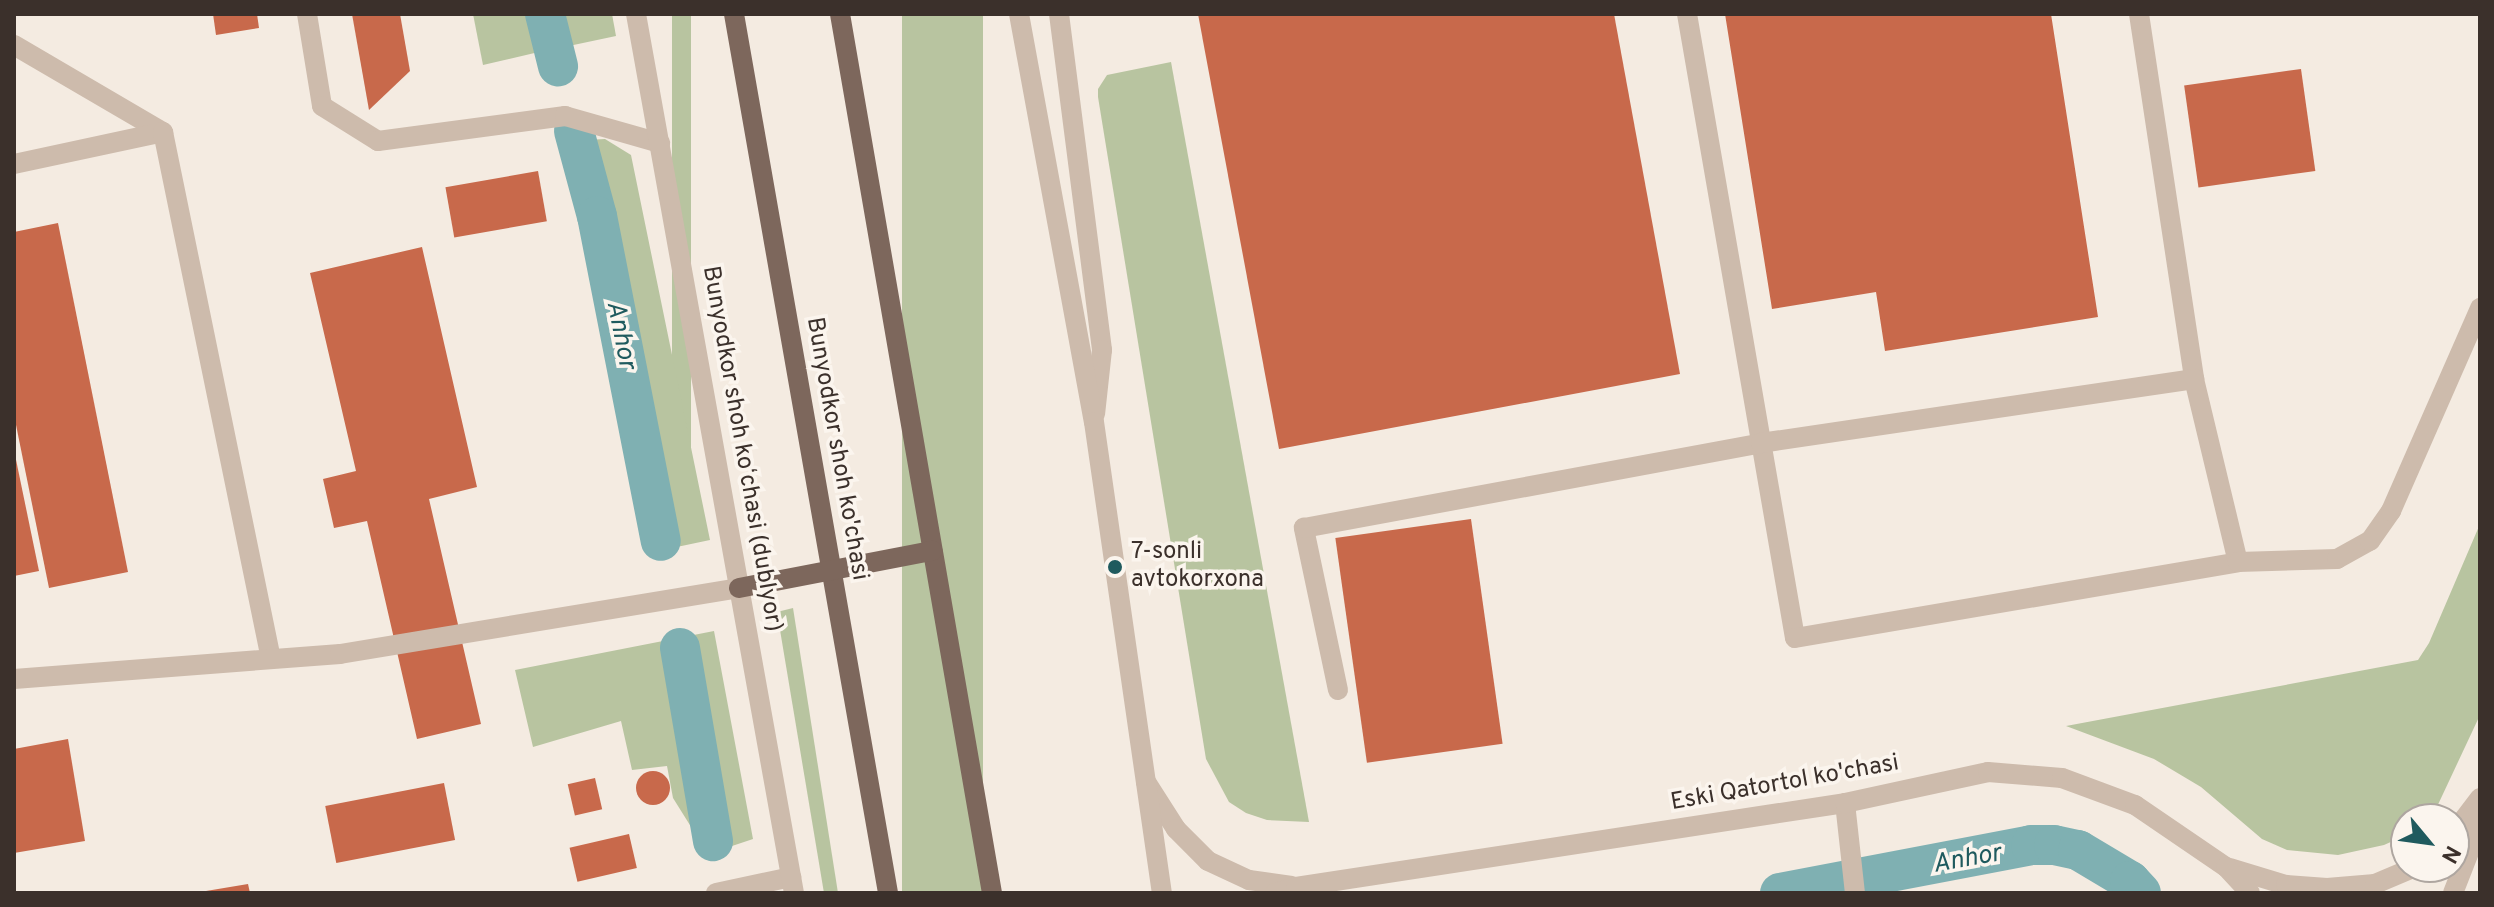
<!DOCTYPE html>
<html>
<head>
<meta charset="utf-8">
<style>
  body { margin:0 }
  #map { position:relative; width:2494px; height:907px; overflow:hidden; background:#f4ebe1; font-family:Overpass,sans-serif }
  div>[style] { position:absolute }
  .green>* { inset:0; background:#b8c4a0; transform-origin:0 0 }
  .canal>* { height:40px; margin:-20px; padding:0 20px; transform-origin:20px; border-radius:20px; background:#7fb0b2 }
  .building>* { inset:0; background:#c8694b; transform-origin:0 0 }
  .round { border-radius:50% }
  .service>* { height:20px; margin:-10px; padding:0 10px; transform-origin:10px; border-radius:10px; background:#cdbbac }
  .minor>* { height:20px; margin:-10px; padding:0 10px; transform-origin:10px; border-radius:10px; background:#cdbbac }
  .tertiary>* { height:20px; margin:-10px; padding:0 10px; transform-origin:10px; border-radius:10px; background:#cdbbac }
  .primary>* { height:20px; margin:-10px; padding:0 10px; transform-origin:10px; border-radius:10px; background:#7d675c }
  .dots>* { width:22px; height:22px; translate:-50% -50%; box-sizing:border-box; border:4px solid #fbf5ee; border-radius:50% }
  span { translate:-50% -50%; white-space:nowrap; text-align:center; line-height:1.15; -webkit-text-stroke:7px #fbf5ee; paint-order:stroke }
  .street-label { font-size:24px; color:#3b302b }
  .poi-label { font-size:24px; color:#3b302b }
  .left { translate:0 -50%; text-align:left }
  .water-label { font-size:26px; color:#1f5a5e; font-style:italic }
  .frame { position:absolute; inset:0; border:16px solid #3b302b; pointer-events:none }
  .north { position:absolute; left:2390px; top:803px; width:80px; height:80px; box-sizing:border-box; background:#fbf5ee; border:2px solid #aea6a0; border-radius:50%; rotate:119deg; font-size:22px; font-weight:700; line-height:32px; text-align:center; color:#3b302b }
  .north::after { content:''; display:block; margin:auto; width:28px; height:36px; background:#1f5a5e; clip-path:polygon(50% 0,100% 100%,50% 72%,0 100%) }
</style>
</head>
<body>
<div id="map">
  <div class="green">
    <div style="clip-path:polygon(473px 14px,534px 14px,543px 51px,483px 65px)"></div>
    <div style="clip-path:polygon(555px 14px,612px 14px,616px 36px,564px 47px)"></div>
    <div style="left:672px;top:14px;width:19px;height:462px"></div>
    <div style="left:902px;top:14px;width:81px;height:893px"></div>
    <div style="clip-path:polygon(1171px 62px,1309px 822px,1267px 820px,1246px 813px,1229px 802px,1206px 759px,1098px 97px,1098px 89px,1107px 75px)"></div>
    <div style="clip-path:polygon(605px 139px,631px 155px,710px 540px,672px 548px,612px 218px,586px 140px)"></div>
    <div style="clip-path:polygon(2480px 524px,2480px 715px,2435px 811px,2428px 819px,2406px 819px,2404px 836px,2384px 845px,2338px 855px,2287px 850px,2262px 839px,2201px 787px,2154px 759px,2066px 726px,2418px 660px,2429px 643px)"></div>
    <div style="clip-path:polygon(793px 608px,838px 893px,824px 893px,777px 612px)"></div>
    <div style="clip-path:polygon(714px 631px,753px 839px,708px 854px,673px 798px,667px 766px,632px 770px,621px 721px,533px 747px,515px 670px)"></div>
  </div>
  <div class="canal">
    <div style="left:545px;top:14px;width:54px;rotate:76deg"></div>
    <div style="left:574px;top:131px;width:88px;rotate:74.9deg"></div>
    <div style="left:597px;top:216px;width:331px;rotate:78.9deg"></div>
    <div style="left:680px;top:648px;width:196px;rotate:80.3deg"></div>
    <div style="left:1780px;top:893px;width:256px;rotate:-10.8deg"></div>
    <div style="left:2031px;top:845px;width:23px"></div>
    <div style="left:2054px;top:845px;width:25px;rotate:12deg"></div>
    <div style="left:2078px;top:850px;width:61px;rotate:30.8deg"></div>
    <div style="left:2130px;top:881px;width:16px;rotate:47deg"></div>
  </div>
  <div class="building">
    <div style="clip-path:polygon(213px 14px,257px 14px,259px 28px,216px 35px)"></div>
    <div style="clip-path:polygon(352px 14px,400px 14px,410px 71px,369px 110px)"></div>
    <div style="clip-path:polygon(1198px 14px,1614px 14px,1680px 374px,1279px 449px)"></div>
    <div style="clip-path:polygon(1725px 14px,2051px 14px,2098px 317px,1885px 351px,1876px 292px,1772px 309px)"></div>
    <div style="left:2301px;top:69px;width:103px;height:118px;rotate:82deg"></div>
    <div style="left:538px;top:171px;width:51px;height:94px;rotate:80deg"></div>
    <div style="clip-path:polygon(58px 223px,128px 572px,49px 588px,14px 415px,14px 232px)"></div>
    <div style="clip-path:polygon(422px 247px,477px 487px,429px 499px,481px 724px,417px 739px,367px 521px,334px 528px,323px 479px,356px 471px,310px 273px)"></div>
    <div style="clip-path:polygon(14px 450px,39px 571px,14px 576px)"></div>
    <div style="left:1471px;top:519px;width:227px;height:137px;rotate:82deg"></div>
    <div style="clip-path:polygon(68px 739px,85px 841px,14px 853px,14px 749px)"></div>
    <div class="round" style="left:636px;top:771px;width:34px;height:34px"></div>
    <div style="left:595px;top:778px;width:32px;height:28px;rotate:77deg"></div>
    <div style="left:444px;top:783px;width:58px;height:121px;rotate:79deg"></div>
    <div style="left:629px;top:834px;width:35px;height:61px;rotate:77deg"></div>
    <div style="clip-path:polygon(248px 884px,250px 893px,206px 893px,206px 891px)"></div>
  </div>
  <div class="service">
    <div style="left:307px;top:14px;width:93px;rotate:80.7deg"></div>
    <div style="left:322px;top:106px;width:66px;rotate:32deg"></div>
    <div style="left:378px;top:141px;width:189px;rotate:-7.6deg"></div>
    <div style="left:565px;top:116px;width:99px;rotate:15.9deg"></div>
    <div style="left:1059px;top:14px;width:339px;rotate:82.7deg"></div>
    <div style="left:1102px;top:350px;width:64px;rotate:96.2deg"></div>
    <div style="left:1687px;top:14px;width:633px;rotate:80.18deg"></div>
    <div style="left:1795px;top:638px;width:449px;rotate:-9.7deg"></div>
    <div style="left:2139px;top:14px;width:369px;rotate:81.4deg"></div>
    <div style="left:2194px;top:379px;width:188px;rotate:76.5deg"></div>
    <div style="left:2238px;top:562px;width:99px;rotate:-1.7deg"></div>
    <div style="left:2337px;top:559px;width:38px;rotate:-29deg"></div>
    <div style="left:2370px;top:541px;width:37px;rotate:-55deg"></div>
    <div style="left:2391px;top:511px;width:222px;rotate:-66.3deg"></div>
    <div style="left:14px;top:45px;width:173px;rotate:30.3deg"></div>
    <div style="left:14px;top:164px;width:152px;rotate:-12.1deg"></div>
    <div style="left:163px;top:132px;width:538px;rotate:78.42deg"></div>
    <div style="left:14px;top:679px;width:327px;rotate:-4.4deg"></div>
    <div style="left:340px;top:654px;width:404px;rotate:-9.4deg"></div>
    <div style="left:1338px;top:690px;width:166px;rotate:-101.9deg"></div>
    <div style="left:1304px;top:528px;width:465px;rotate:-10.5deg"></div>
    <div style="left:1761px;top:443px;width:438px;rotate:-8.4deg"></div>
    <div style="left:1845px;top:803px;width:91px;rotate:83.7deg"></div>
    <div style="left:716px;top:893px;width:77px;rotate:-12deg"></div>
  </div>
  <div class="minor">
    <div style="left:1146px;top:782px;width:56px;rotate:57.4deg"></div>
    <div style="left:1176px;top:829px;width:45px;rotate:45deg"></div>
    <div style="left:1208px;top:861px;width:45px;rotate:24.9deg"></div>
    <div style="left:1249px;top:880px;width:43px;rotate:7.9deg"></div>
    <div style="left:2454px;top:832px;width:43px;rotate:-52.6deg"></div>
    <div style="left:2230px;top:868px;width:59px;rotate:16.9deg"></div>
    <div style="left:2286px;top:885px;width:41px;rotate:4.2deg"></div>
    <div style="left:2327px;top:888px;width:48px;rotate:-4.8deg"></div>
    <div style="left:2375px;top:884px;width:43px;rotate:-23deg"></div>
    <div style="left:1275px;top:893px;width:22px;rotate:-16deg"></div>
    <div style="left:1296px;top:887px;width:555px;rotate:-8.7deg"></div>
    <div style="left:1845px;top:803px;width:146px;rotate:-12.2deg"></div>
    <div style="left:1988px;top:772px;width:74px;rotate:4.6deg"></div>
    <div style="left:2062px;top:778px;width:78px;rotate:20.3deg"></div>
    <div style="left:2135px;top:805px;width:110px;rotate:34.3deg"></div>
    <div style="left:2226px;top:867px;width:35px;rotate:47deg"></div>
    <div style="left:2453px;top:893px;width:74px;rotate:-68.6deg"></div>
  </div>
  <div class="tertiary">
    <div style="left:636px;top:14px;width:893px;rotate:79.81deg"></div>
    <div style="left:1019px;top:14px;width:415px;rotate:79.6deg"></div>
    <div style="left:1094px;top:422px;width:476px;rotate:81.8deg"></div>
  </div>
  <div class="primary">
    <div style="left:734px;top:14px;width:892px;rotate:80.06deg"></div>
    <div style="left:840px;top:14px;width:892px;rotate:80.19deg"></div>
    <div style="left:739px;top:588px;width:197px;rotate:-10.9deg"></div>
  </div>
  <div class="dots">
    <div style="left:1115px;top:567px;background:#1f5a5e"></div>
  </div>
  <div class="street-label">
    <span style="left:741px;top:449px;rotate:80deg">Bunyodkor shoh koʻchasi (dublyor)</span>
    <span style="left:836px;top:449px;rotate:80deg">Bunyodkor shoh ko'chasi</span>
    <span style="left:1785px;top:784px;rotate:-10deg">Eski Qatortol ko'chasi</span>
  </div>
  <div class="poi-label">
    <span class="left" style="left:1131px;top:567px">7-sonli<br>avtokorxona</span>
  </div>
  <div class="water-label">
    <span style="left:620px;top:335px;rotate:79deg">Anhor</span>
    <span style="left:1967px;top:860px;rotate:-10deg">Anhor</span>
  </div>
  <div class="frame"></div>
  <div class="north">N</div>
</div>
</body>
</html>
